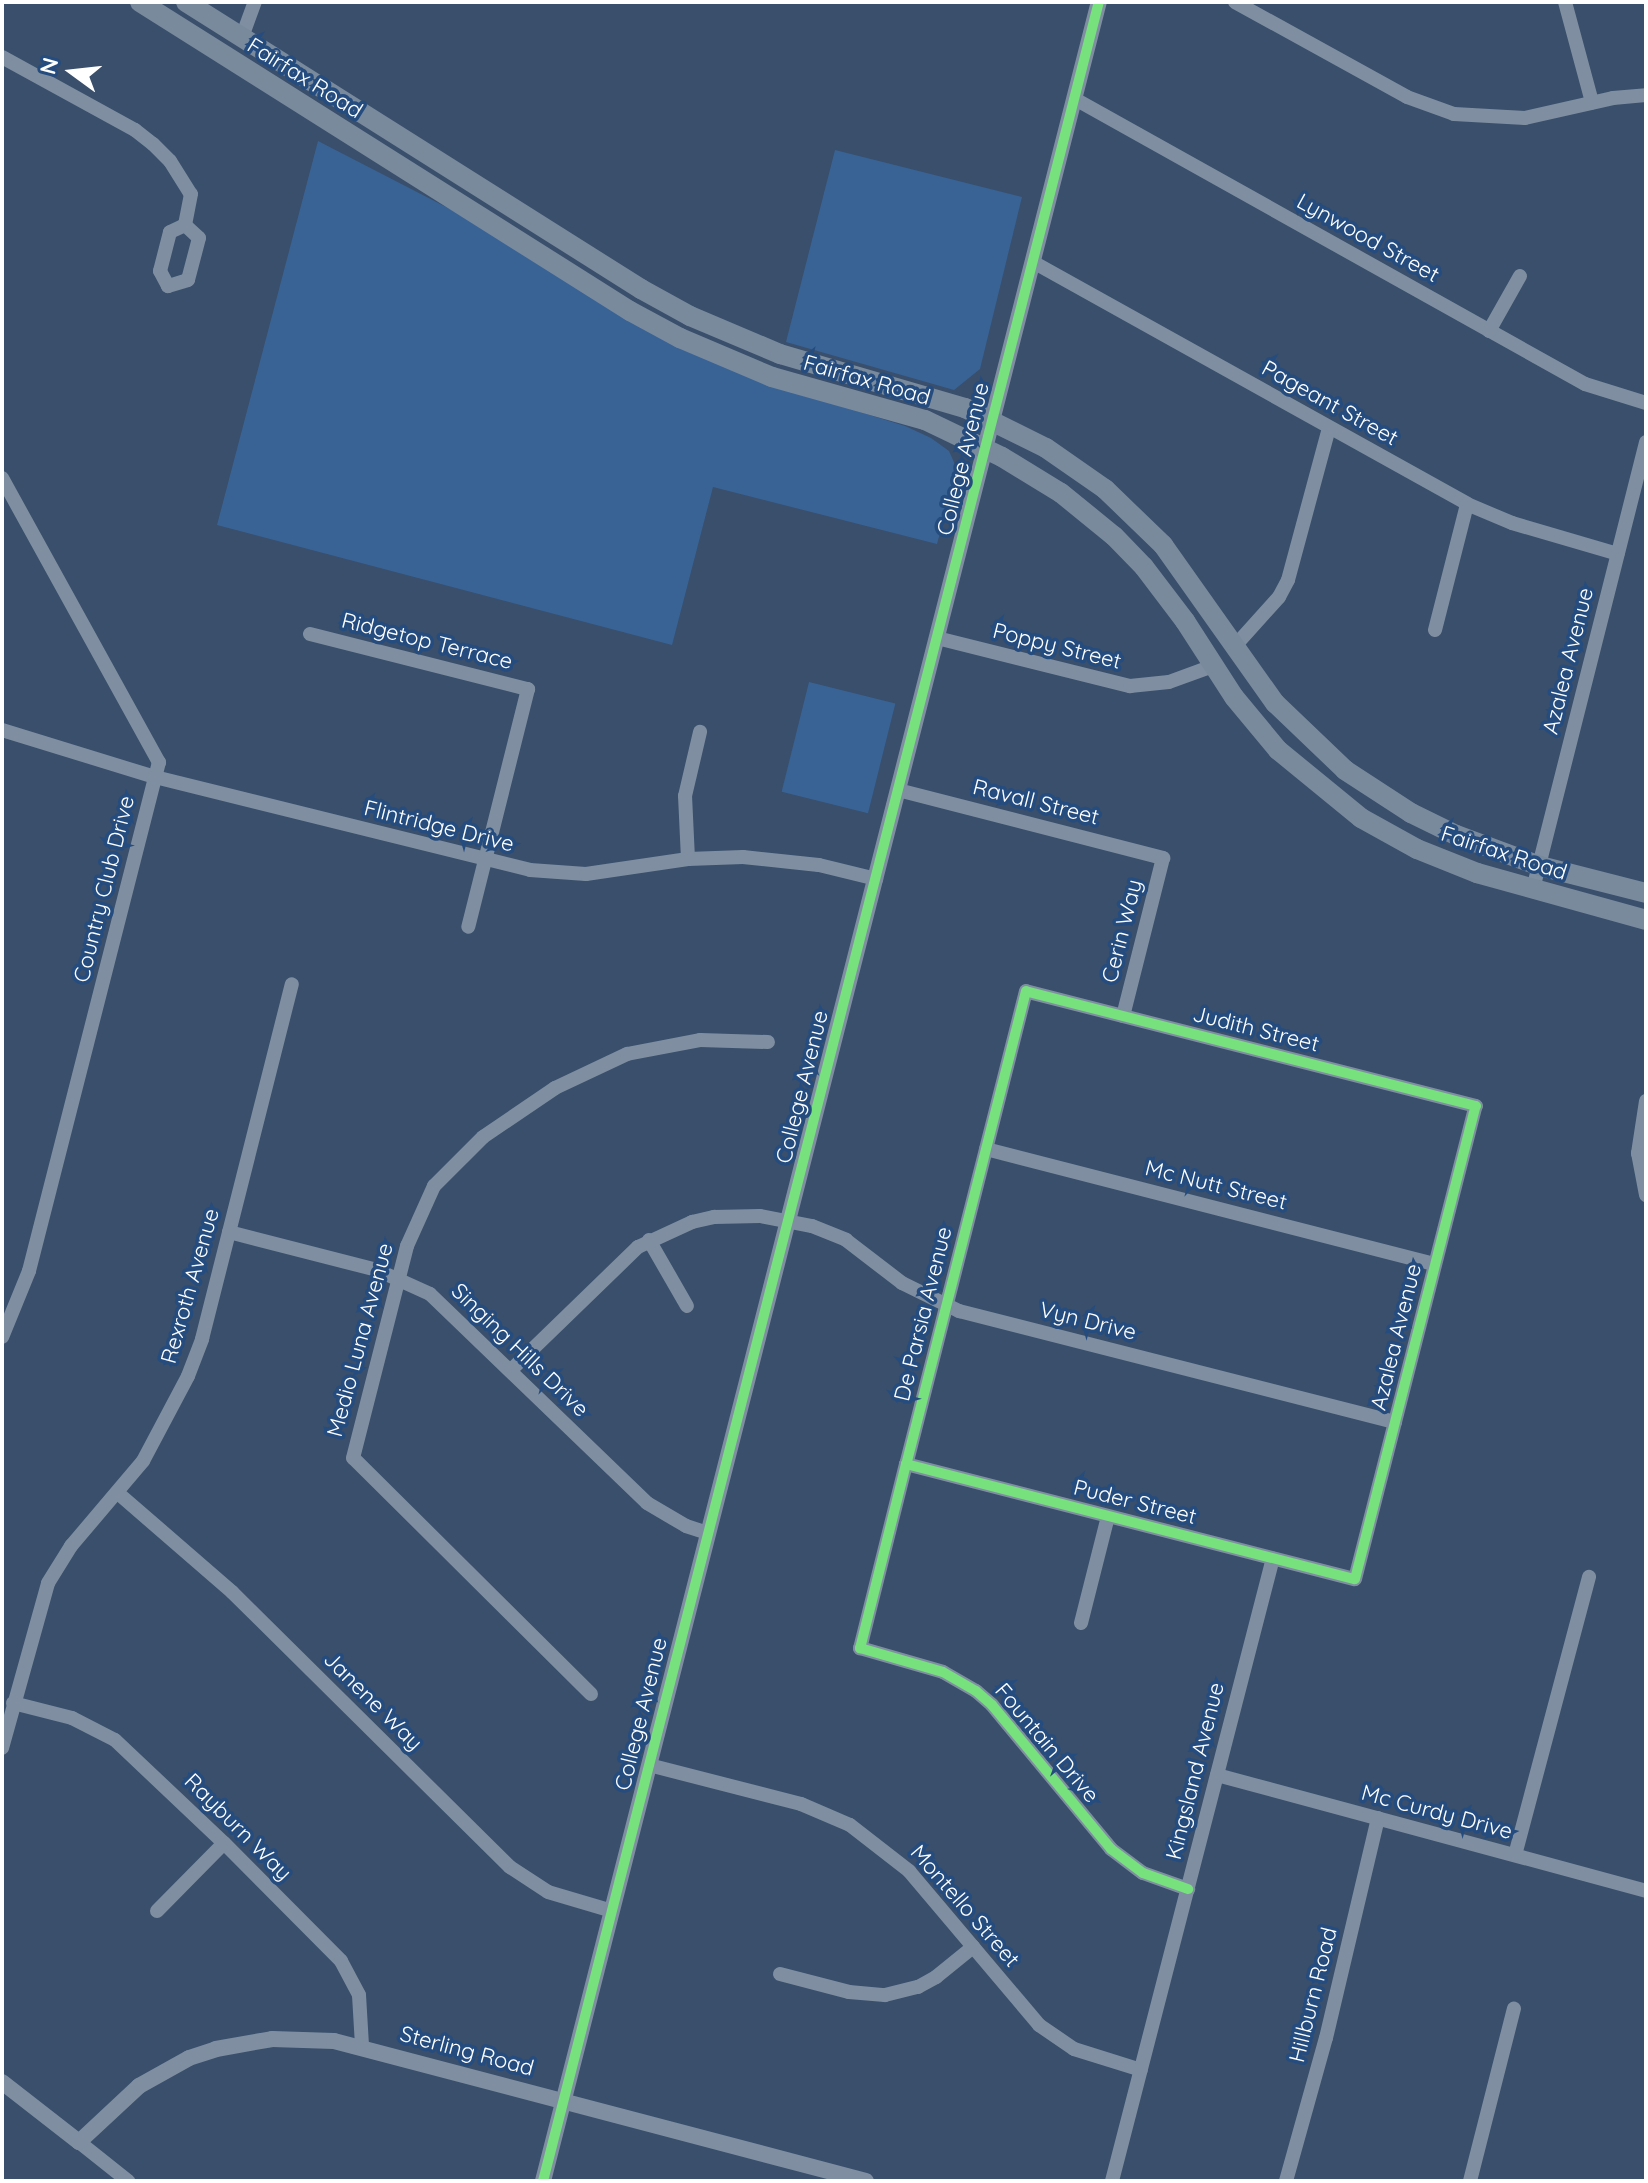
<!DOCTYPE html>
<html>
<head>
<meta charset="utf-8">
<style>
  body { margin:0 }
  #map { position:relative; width:1648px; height:2183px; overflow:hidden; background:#394f6b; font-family:Quicksand,sans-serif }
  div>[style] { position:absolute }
  .green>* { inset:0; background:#396395; transform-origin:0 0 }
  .minor>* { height:14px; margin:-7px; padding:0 7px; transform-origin:7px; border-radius:7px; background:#7f8fa1 }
  .tertiary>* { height:16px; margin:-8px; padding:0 8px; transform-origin:8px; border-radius:8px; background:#7f8fa1 }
  .secondary>* { height:20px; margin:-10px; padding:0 10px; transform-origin:10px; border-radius:10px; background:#7a8a9d }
  .cycleway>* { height:10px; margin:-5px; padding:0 5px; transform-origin:5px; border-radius:5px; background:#77e17e }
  span { translate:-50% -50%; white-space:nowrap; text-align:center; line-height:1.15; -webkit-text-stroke:7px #254c7f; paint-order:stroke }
  .street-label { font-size:22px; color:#fff }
  .frame { position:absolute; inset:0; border:4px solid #fff; pointer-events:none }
  .north { position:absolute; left:32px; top:32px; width:80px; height:80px; -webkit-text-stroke:6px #254c7f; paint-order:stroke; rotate:285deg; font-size:22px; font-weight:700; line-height:32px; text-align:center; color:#fff }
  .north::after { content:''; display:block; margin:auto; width:28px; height:36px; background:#fff; clip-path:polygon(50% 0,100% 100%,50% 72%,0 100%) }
</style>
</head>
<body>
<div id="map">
  <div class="green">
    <div style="clip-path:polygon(318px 141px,818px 399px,905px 426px,931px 438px,949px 451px,957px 469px,937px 544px,713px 487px,672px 645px,217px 525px)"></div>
    <div style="clip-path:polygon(835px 150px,1022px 197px,980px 369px,954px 390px,786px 342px)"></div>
    <div style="left:809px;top:682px;width:89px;height:113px;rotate:14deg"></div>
  </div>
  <div class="minor">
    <div style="left:1235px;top:2px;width:196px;rotate:28.9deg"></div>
    <div style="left:1407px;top:97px;width:50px;rotate:19.9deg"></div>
    <div style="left:1454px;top:114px;width:71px;rotate:3.2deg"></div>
    <div style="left:1525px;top:118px;width:90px;rotate:-12.8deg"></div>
    <div style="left:1613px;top:98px;width:33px;rotate:-5deg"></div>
    <div style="left:1565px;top:2px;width:104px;rotate:74.9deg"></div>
    <div style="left:242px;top:37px;width:37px;rotate:-70deg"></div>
    <div style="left:2px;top:57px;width:152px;rotate:28.8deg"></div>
    <div style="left:135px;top:130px;width:23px;rotate:38deg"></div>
    <div style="left:153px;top:144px;width:24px;rotate:45deg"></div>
    <div style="left:170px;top:161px;width:39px;rotate:58deg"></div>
    <div style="left:191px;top:194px;width:32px;rotate:101deg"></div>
    <div style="left:1075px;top:99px;width:584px;rotate:29.2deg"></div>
    <div style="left:1585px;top:384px;width:64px;rotate:17.3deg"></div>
    <div style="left:185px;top:225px;width:19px;rotate:43deg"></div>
    <div style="left:199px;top:238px;width:43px;rotate:104.7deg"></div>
    <div style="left:188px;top:280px;width:21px;rotate:163deg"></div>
    <div style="left:168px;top:286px;width:17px;rotate:-118deg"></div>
    <div style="left:160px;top:271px;width:40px;rotate:-75.6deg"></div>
    <div style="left:170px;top:232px;width:17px;rotate:-25deg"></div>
    <div style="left:1033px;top:262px;width:497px;rotate:29.1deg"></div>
    <div style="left:1467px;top:504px;width:49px;rotate:22.9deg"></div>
    <div style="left:1512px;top:523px;width:110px;rotate:16.3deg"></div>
    <div style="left:1489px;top:331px;width:63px;rotate:-60.6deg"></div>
    <div style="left:2px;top:478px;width:325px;rotate:61.1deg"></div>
    <div style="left:159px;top:762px;width:525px;rotate:104.33deg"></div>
    <div style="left:29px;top:1271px;width:71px;rotate:112.2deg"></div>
    <div style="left:1435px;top:630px;width:130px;rotate:-75.7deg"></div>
    <div style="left:310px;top:634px;width:225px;rotate:14.2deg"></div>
    <div style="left:528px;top:689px;width:245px;rotate:104.1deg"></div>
    <div style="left:937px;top:638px;width:199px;rotate:14deg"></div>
    <div style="left:1130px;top:686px;width:39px;rotate:-6deg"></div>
    <div style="left:1169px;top:682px;width:47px;rotate:-20deg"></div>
    <div style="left:1234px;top:647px;width:67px;rotate:-48deg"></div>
    <div style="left:1279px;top:597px;width:19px;rotate:-62deg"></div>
    <div style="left:1288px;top:580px;width:157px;rotate:-74.9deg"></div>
    <div style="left:2px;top:730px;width:160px;rotate:17.1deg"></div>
    <div style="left:155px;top:777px;width:386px;rotate:13.9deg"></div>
    <div style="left:530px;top:870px;width:56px;rotate:4.1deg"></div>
    <div style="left:586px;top:874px;width:103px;rotate:-8.4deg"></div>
    <div style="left:688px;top:859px;width:55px;rotate:-2.1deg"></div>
    <div style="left:743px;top:857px;width:76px;rotate:6deg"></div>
    <div style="left:819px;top:865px;width:59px;rotate:13.8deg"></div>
    <div style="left:898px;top:790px;width:274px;rotate:14.4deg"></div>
    <div style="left:1163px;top:858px;width:163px;rotate:104.2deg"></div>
    <div style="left:688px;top:859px;width:63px;rotate:-92.7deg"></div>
    <div style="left:685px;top:796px;width:66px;rotate:-76.8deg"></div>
    <div style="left:1533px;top:889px;width:461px;rotate:-75.8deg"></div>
    <div style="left:1646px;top:1101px;width:53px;rotate:98.7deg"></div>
    <div style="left:1638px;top:1153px;width:43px;rotate:79.2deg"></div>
    <div style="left:986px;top:1149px;width:463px;rotate:14.4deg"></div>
    <div style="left:229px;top:1232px;width:153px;rotate:14.4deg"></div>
    <div style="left:377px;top:1270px;width:58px;rotate:24.4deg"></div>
    <div style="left:430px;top:1294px;width:301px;rotate:43.9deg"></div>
    <div style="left:647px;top:1503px;width:45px;rotate:30.5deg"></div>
    <div style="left:686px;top:1526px;width:23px;rotate:18deg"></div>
    <div style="left:649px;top:1240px;width:76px;rotate:60.1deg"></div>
    <div style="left:511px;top:1370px;width:177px;rotate:-44.1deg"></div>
    <div style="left:638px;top:1247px;width:60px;rotate:-24.8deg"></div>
    <div style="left:692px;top:1222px;width:23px;rotate:-13deg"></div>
    <div style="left:714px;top:1217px;width:46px;rotate:-1.2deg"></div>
    <div style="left:760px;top:1216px;width:53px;rotate:10.9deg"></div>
    <div style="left:812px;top:1226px;width:37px;rotate:22deg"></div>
    <div style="left:846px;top:1240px;width:71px;rotate:37.5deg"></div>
    <div style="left:902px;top:1283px;width:64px;rotate:26.2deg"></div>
    <div style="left:959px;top:1311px;width:450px;rotate:14.3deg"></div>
    <div style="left:906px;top:1464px;width:463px;rotate:14.4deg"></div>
    <div style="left:1355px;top:1579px;width:488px;rotate:-75.7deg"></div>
    <div style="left:1476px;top:1106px;width:464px;rotate:-165.7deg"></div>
    <div style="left:1026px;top:991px;width:488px;rotate:104.2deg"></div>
    <div style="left:906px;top:1464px;width:190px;rotate:104deg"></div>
    <div style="left:860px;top:1648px;width:86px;rotate:16.1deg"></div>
    <div style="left:943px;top:1672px;width:38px;rotate:30deg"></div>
    <div style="left:976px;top:1691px;width:21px;rotate:41deg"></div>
    <div style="left:992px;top:1705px;width:187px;rotate:50.4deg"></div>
    <div style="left:1111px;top:1849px;width:40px;rotate:37deg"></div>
    <div style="left:1143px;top:1873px;width:48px;rotate:19.6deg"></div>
    <div style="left:119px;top:1494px;width:150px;rotate:40.9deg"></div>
    <div style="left:232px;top:1592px;width:391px;rotate:44.7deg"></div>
    <div style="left:510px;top:1867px;width:45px;rotate:33.3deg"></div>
    <div style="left:548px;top:1892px;width:67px;rotate:16.5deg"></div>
    <div style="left:1081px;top:1623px;width:110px;rotate:-75.8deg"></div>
    <div style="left:591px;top:1694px;width:335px;rotate:-135.2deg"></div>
    <div style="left:353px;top:1458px;width:219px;rotate:-75.7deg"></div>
    <div style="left:407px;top:1246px;width:66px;rotate:-65.8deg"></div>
    <div style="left:434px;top:1186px;width:69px;rotate:-45deg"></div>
    <div style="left:483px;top:1137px;width:87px;rotate:-34.2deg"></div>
    <div style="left:555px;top:1088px;width:80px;rotate:-25.3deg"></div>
    <div style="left:627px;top:1054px;width:74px;rotate:-10.9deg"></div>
    <div style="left:700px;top:1040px;width:68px;rotate:1.7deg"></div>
    <div style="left:13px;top:1703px;width:61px;rotate:14.3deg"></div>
    <div style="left:72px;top:1718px;width:48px;rotate:27.1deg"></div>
    <div style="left:115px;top:1740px;width:150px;rotate:43.4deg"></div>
    <div style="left:224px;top:1843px;width:166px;rotate:45.2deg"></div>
    <div style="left:341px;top:1961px;width:38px;rotate:62deg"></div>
    <div style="left:359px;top:1995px;width:51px;rotate:86.6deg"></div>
    <div style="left:2px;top:1748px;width:171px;rotate:-74.4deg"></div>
    <div style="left:48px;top:1583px;width:44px;rotate:-58.1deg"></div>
    <div style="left:71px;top:1546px;width:111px;rotate:-49.7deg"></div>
    <div style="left:143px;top:1461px;width:96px;rotate:-62.1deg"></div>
    <div style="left:188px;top:1376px;width:40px;rotate:-69deg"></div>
    <div style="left:202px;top:1339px;width:366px;rotate:-75.8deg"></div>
    <div style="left:649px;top:1765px;width:157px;rotate:14.4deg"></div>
    <div style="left:801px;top:1804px;width:53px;rotate:23.2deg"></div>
    <div style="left:850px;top:1825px;width:75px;rotate:37.9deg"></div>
    <div style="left:909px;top:1871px;width:202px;rotate:49.8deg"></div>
    <div style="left:1039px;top:2025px;width:42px;rotate:34.4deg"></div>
    <div style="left:1074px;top:2049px;width:70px;rotate:17.4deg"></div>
    <div style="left:1217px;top:1775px;width:444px;rotate:15.1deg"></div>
    <div style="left:1515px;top:1855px;width:288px;rotate:-75.1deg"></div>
    <div style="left:157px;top:1911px;width:95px;rotate:-45.4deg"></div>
    <div style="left:780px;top:1974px;width:71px;rotate:14.6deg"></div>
    <div style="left:849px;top:1992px;width:36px;rotate:5deg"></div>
    <div style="left:885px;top:1995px;width:34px;rotate:-14deg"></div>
    <div style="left:918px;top:1987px;width:21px;rotate:-29deg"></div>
    <div style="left:936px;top:1977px;width:48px;rotate:-39deg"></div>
    <div style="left:79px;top:2142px;width:63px;rotate:38.5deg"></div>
    <div style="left:1112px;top:2181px;width:643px;rotate:-75.51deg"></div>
    <div style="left:1286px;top:2181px;width:148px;rotate:-74.4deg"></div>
    <div style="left:1326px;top:2038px;width:226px;rotate:-76.7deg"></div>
    <div style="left:1470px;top:2181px;width:178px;rotate:-75.7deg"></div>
  </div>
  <div class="tertiary">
    <div style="left:2px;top:2082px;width:98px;rotate:37.9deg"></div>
    <div style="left:79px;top:2142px;width:82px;rotate:-43deg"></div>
    <div style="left:139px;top:2086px;width:57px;rotate:-29.2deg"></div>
    <div style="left:189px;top:2058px;width:28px;rotate:-18deg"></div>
    <div style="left:216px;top:2049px;width:57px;rotate:-10.1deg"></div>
    <div style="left:272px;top:2039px;width:62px;rotate:1.8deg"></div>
    <div style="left:334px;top:2041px;width:550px;rotate:14.74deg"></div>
    <div style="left:543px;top:2181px;width:2249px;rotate:-75.69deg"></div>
  </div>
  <div class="secondary">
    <div style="left:140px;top:2px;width:579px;rotate:32.24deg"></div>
    <div style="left:630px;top:311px;width:57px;rotate:28.4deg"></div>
    <div style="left:680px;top:338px;width:100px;rotate:23deg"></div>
    <div style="left:772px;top:377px;width:159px;rotate:15.7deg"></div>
    <div style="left:925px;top:420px;width:85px;rotate:25.7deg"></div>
    <div style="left:1002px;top:457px;width:69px;rotate:31.4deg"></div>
    <div style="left:1061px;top:493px;width:68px;rotate:39.1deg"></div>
    <div style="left:1114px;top:536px;width:43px;rotate:45.9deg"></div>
    <div style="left:1144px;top:567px;width:68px;rotate:52.8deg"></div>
    <div style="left:1185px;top:621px;width:90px;rotate:57.2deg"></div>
    <div style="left:1234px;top:697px;width:69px;rotate:50.3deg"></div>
    <div style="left:1278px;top:750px;width:107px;rotate:39.3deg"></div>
    <div style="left:1361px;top:818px;width:64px;rotate:29deg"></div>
    <div style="left:1417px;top:849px;width:65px;rotate:21.8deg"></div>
    <div style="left:1477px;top:873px;width:175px;rotate:15.5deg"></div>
    <div style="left:186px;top:2px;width:538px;rotate:32.24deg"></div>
    <div style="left:641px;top:289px;width:56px;rotate:28.9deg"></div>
    <div style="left:690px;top:316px;width:98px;rotate:22.9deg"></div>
    <div style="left:780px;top:354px;width:193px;rotate:16.3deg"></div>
    <div style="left:965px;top:408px;width:90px;rotate:26.3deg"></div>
    <div style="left:1046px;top:448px;width:72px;rotate:34.8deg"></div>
    <div style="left:1105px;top:489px;width:81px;rotate:44deg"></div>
    <div style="left:1163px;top:545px;width:194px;rotate:54.7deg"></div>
    <div style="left:1275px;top:703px;width:97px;rotate:43.7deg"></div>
    <div style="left:1345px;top:770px;width:79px;rotate:33.1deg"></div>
    <div style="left:1411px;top:813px;width:50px;rotate:26.1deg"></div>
    <div style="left:1456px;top:835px;width:90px;rotate:20.3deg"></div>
    <div style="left:1540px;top:866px;width:109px;rotate:14.3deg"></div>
  </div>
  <div class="cycleway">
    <div style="left:906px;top:1464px;width:463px;rotate:14.4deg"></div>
    <div style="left:1355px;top:1579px;width:488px;rotate:-75.7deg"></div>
    <div style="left:1476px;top:1106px;width:464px;rotate:-165.7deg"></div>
    <div style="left:1026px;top:991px;width:488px;rotate:104.2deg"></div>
    <div style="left:906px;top:1464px;width:190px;rotate:104deg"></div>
    <div style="left:860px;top:1648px;width:86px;rotate:16.1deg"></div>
    <div style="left:943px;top:1672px;width:38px;rotate:30deg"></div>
    <div style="left:976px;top:1691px;width:21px;rotate:41deg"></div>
    <div style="left:992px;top:1705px;width:187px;rotate:50.4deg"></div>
    <div style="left:1111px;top:1849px;width:40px;rotate:37deg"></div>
    <div style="left:1143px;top:1873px;width:48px;rotate:19.6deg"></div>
    <div style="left:543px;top:2181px;width:2249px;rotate:-75.69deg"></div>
  </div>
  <div class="street-label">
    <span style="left:305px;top:78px;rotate:32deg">Fairfax Road</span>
    <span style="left:1368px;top:238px;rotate:29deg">Lynwood Street</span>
    <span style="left:867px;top:380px;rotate:16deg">Fairfax Road</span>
    <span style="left:1330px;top:403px;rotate:29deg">Pageant Street</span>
    <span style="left:963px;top:459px;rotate:-76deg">College Avenue</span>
    <span style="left:427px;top:641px;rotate:14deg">Ridgetop Terrace</span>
    <span style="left:1057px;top:646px;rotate:14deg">Poppy Street</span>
    <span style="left:1568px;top:661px;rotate:-76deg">Azalea Avenue</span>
    <span style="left:1036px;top:802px;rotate:14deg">Ravall Street</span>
    <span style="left:439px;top:826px;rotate:14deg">Flintridge Drive</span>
    <span style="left:1504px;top:853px;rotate:18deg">Fairfax Road</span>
    <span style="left:104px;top:889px;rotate:-76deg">Country Club Drive</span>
    <span style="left:1122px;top:931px;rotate:-76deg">Cerin Way</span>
    <span style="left:1256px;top:1029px;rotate:14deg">Judith Street</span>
    <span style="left:802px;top:1087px;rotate:-76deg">College Avenue</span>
    <span style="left:1216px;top:1185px;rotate:14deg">Mc Nutt Street</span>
    <span style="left:190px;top:1286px;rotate:-74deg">Rexroth Avenue</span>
    <span style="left:923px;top:1314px;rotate:-76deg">De Parsia Avenue</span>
    <span style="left:1088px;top:1321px;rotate:14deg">Vyn Drive</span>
    <span style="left:1396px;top:1337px;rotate:-76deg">Azalea Avenue</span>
    <span style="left:360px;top:1340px;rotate:-75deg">Medio Luna Avenue</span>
    <span style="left:520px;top:1350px;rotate:44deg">Singing Hills Drive</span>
    <span style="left:1135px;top:1502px;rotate:14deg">Puder Street</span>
    <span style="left:373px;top:1701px;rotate:45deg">Janene Way</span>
    <span style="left:641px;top:1714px;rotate:-76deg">College Avenue</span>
    <span style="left:1047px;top:1743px;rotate:50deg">Fountain Drive</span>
    <span style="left:1195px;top:1771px;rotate:-76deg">Kingsland Avenue</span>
    <span style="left:1437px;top:1812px;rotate:15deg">Mc Curdy Drive</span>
    <span style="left:238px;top:1827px;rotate:45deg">Rayburn Way</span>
    <span style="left:965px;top:1906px;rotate:49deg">Montello Street</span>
    <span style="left:1313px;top:1995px;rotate:-76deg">Hillburn Road</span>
    <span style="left:467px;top:2051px;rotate:15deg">Sterling Road</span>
  </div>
  <div class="frame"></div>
  <div class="north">N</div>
</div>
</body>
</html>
